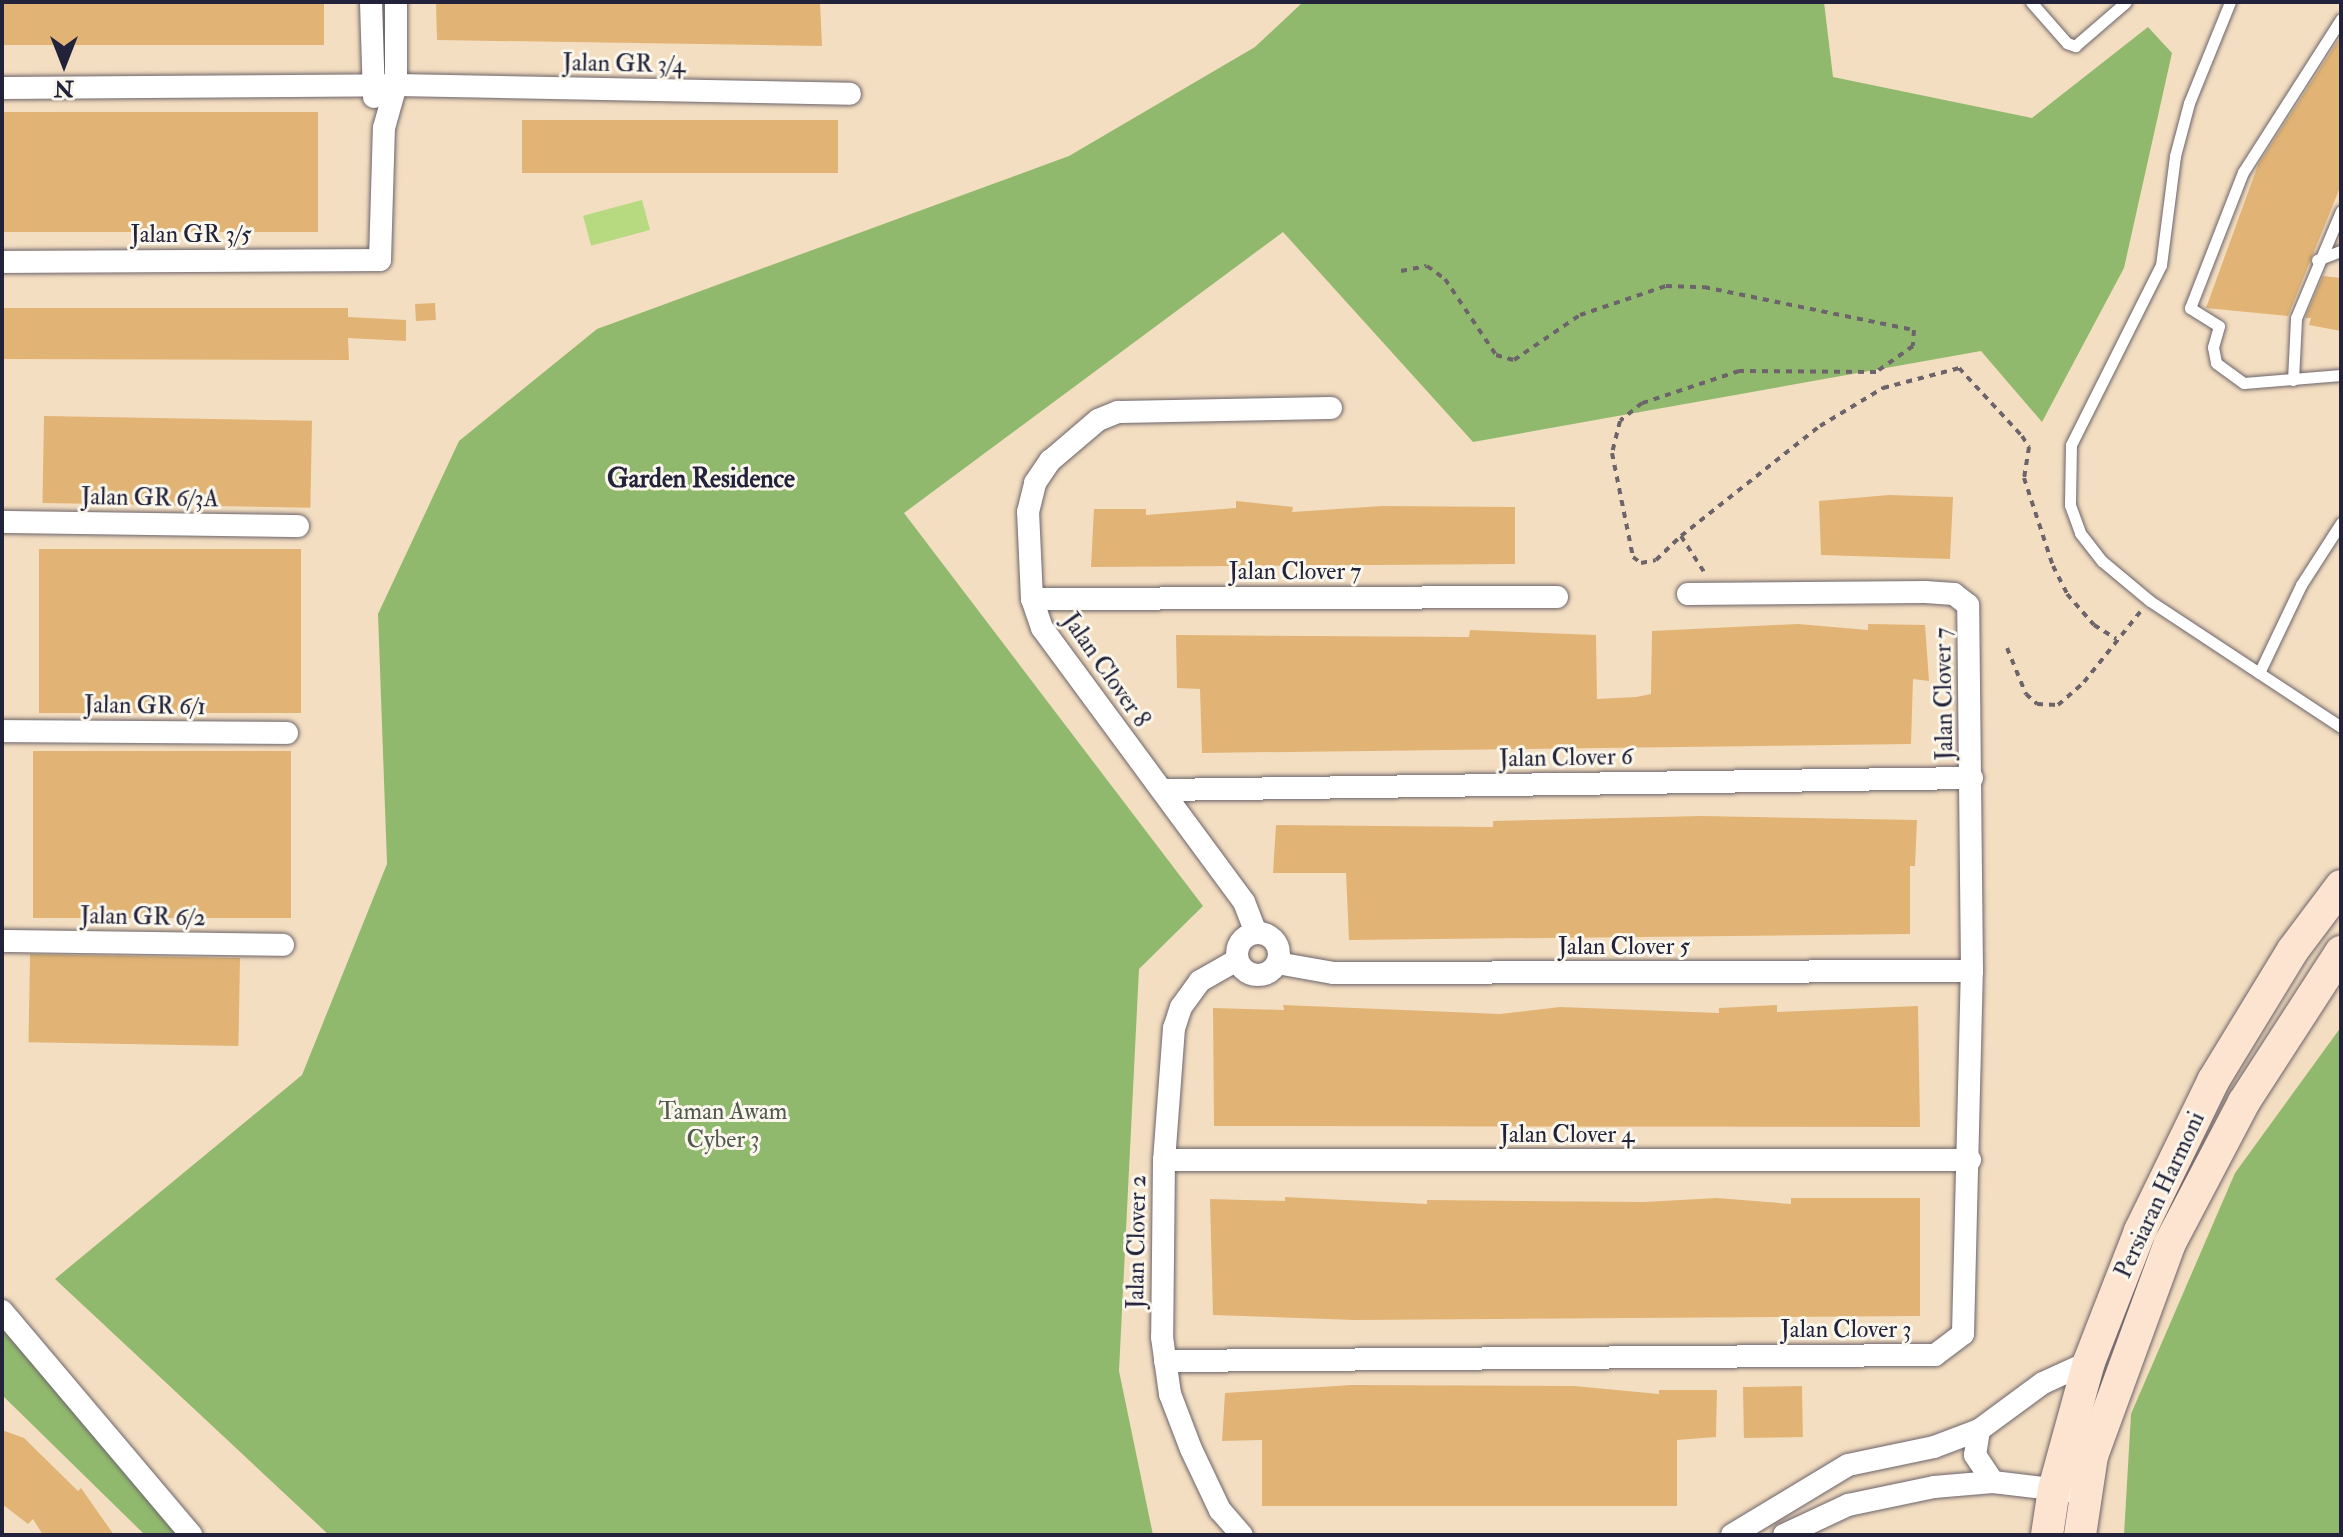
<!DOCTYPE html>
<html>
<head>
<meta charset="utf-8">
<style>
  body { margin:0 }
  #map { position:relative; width:2343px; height:1537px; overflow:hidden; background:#f4dec1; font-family:"IM FELL Double Pica",serif }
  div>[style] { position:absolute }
  .green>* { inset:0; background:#b7d980; transform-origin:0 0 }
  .forest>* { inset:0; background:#91b96e }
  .building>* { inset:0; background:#e1b475; transform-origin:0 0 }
  .path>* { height:4px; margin-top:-2px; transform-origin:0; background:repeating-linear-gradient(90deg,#6c646a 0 6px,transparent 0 12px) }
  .roads { filter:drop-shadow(0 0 2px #6c646a) drop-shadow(0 0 2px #6c646a) }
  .lane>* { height:11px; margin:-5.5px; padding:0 5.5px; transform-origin:5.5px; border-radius:5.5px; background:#fff }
  .street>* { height:22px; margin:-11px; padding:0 11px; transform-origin:11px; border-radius:11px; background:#fff }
  .street>.ring { margin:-11px; padding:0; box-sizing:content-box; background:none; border:22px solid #fff; border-radius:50% }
  .secondary>* { height:32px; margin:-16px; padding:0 16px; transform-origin:16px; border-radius:16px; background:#fde4d1 }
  span { translate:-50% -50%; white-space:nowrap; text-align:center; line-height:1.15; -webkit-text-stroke:6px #fbf7ec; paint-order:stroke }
  .street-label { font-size:24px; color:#22223b }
  .park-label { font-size:24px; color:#4f5950 }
  .neighbourhood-label { font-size:26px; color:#22223b; font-weight:700 }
  .frame { position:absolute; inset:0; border:4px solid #22223b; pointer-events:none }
  .north { position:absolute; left:24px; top:24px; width:80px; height:80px; -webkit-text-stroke:6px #fbf7ec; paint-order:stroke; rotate:180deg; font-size:22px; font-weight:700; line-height:32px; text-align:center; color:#22223b }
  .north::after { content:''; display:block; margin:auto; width:28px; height:36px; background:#22223b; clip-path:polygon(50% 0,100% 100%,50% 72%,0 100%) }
</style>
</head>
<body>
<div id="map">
  <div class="green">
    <div style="left:642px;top:200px;width:31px;height:61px;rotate:75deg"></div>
  </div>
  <div class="forest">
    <div style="clip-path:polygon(1303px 2px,1824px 2px,1833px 77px,2032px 118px,2148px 27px,2172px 53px,2124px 268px,2042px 422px,1981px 351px,1473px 442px,1283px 232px,904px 513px,1203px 906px,1139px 969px,1119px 1371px,1153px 1535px,329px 1535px,55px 1279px,302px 1075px,387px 864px,378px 614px,459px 441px,597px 329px,1069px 156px,1255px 47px)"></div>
    <div style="clip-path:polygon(2341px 1027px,2341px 1535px,2124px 1535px,2131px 1414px,2235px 1173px)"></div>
    <div style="clip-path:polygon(2px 1329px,183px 1535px,145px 1535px,2px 1395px)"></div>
  </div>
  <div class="building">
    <div style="left:2px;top:2px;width:322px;height:43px"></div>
    <div style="clip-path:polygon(436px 2px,820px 2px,822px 46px,437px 40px)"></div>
    <div style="clip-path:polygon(2341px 36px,2341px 185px,2288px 316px,2206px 308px,2258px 165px)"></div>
    <div style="left:2px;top:112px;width:316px;height:120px"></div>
    <div style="left:838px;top:120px;width:53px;height:316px;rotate:90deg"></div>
    <div style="clip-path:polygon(2323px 276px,2341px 278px,2341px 331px,2309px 325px,2311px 318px,2305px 318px)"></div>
    <div style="left:435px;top:303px;width:17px;height:20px;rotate:87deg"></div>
    <div style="clip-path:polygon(2px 308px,348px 308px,348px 317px,406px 320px,406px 341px,348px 338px,349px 360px,2px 359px)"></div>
    <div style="left:44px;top:416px;width:268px;height:87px;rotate:1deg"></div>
    <div style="clip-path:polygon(1889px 495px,1953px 497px,1950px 559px,1821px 555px,1819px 501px)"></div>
    <div style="clip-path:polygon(1236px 501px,1293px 507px,1292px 512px,1382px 506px,1515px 507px,1515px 564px,1091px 567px,1094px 509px,1146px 509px,1146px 515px,1236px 508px)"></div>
    <div style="left:39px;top:549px;width:262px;height:164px"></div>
    <div style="clip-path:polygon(1798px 624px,1868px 630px,1868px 624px,1925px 625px,1929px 681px,1913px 679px,1911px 744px,1202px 753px,1200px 689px,1177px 688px,1176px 635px,1469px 637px,1470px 630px,1596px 635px,1597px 699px,1636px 697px,1651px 694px,1652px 631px)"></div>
    <div style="left:33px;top:751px;width:258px;height:167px"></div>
    <div style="clip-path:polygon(1701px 816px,1917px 820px,1915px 866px,1910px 866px,1910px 934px,1349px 940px,1346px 873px,1273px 873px,1276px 825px,1493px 827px,1493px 821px)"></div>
    <div style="left:240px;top:958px;width:88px;height:210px;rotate:91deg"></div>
    <div style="clip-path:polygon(1283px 1005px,1500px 1014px,1560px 1007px,1719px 1013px,1719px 1008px,1777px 1005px,1777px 1012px,1918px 1006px,1920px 1127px,1214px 1126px,1213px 1008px,1284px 1010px)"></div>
    <div style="clip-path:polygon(1285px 1197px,1427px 1204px,1427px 1200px,1644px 1202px,1717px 1198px,1791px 1204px,1791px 1198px,1920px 1198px,1920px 1316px,1355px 1320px,1213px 1315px,1210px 1199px,1285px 1201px)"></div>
    <div style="clip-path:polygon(1352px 1385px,1574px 1386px,1659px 1394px,1659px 1390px,1717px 1390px,1716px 1437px,1677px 1440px,1677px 1506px,1262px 1506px,1262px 1440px,1222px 1441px,1225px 1393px)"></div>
    <div style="left:1802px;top:1386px;width:51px;height:59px;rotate:89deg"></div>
    <div style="clip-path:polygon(2px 1430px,24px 1438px,78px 1491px,81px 1488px,114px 1535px,43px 1535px,33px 1519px,28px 1524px,2px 1504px)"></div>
  </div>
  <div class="path">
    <div style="left:1401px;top:271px;width:26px;rotate:-11deg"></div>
    <div style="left:1427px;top:266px;width:22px;rotate:36deg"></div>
    <div style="left:1445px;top:279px;width:92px;rotate:56.1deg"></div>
    <div style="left:1496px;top:355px;width:19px;rotate:16deg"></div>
    <div style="left:1514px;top:360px;width:80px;rotate:-34.3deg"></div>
    <div style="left:1580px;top:315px;width:91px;rotate:-18.6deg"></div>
    <div style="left:1666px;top:286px;width:38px;rotate:2deg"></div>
    <div style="left:1704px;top:287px;width:214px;rotate:11.6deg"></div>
    <div style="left:1914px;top:330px;width:16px;rotate:94deg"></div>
    <div style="left:1913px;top:346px;width:45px;rotate:144.9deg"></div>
    <div style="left:1876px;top:372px;width:137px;rotate:-179.6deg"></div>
    <div style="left:1739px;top:371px;width:102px;rotate:161.7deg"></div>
    <div style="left:1642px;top:403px;width:28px;rotate:141deg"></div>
    <div style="left:1620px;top:421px;width:33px;rotate:104deg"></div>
    <div style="left:1612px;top:453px;width:106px;rotate:78.6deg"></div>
    <div style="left:1633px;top:557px;width:10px;rotate:37deg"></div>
    <div style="left:1641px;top:563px;width:15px;rotate:-11deg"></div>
    <div style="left:1656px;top:560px;width:35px;rotate:-44deg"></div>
    <div style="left:1681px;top:536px;width:46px;rotate:57.3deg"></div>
    <div style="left:1681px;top:536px;width:177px;rotate:-38.4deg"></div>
    <div style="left:1820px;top:426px;width:74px;rotate:-31.1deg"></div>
    <div style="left:1883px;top:388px;width:79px;rotate:-14.7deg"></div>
    <div style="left:1959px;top:368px;width:93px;rotate:47.2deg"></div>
    <div style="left:2022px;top:436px;width:13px;rotate:58deg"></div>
    <div style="left:2029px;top:447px;width:31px;rotate:99deg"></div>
    <div style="left:2024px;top:478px;width:93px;rotate:71.8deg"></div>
    <div style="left:2053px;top:566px;width:31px;rotate:63deg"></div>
    <div style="left:2067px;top:594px;width:41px;rotate:48.9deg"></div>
    <div style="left:2094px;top:625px;width:26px;rotate:32deg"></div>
    <div style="left:2007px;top:648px;width:50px;rotate:67.6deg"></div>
    <div style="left:2026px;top:694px;width:15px;rotate:42deg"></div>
    <div style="left:2037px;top:704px;width:21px;rotate:3deg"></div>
    <div style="left:2058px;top:705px;width:35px;rotate:-41deg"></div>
    <div style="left:2084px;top:682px;width:90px;rotate:-51.3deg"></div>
  </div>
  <div class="roads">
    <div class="lane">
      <div style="left:2031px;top:2px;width:55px;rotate:48.7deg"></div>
      <div style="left:2067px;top:43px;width:9px;rotate:21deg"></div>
      <div style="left:2075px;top:46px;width:67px;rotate:-40.8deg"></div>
      <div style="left:2230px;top:2px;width:109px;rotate:112.1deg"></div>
      <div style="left:2189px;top:103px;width:55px;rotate:104.8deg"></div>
      <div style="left:2175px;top:156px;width:110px;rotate:97.3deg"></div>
      <div style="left:2161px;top:265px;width:201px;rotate:116.6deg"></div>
      <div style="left:2071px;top:445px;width:60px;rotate:91deg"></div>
      <div style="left:2070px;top:505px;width:30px;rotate:70deg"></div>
      <div style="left:2080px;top:533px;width:36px;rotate:52deg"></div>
      <div style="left:2102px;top:561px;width:62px;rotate:39.8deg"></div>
      <div style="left:2150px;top:601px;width:229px;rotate:33.4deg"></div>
      <div style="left:2341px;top:19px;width:182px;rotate:122.6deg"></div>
      <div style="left:2243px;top:172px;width:146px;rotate:111.3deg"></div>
      <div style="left:2190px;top:308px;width:34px;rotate:32deg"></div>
      <div style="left:2219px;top:326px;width:22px;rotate:106deg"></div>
      <div style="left:2213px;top:347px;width:16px;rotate:79deg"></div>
      <div style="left:2216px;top:363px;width:34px;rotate:36deg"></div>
      <div style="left:2244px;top:383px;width:97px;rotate:-4.7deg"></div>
      <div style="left:2317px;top:260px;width:26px;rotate:-21deg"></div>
      <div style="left:2293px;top:380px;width:62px;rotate:-87.2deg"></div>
      <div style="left:2296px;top:318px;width:116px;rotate:-67.2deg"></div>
      <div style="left:2259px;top:673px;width:98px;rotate:-64.5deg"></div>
      <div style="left:2301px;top:585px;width:74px;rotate:-57.2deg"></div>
    </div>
    <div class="street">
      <div style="left:371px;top:2px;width:95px;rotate:88.2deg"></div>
      <div style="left:2px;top:88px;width:394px;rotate:-0.4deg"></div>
      <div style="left:396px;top:85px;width:454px;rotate:1.1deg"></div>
      <div style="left:2px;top:262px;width:378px;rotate:-0.3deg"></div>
      <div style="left:380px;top:260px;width:132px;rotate:-88.3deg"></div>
      <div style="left:384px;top:128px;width:45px;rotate:-74.4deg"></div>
      <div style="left:396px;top:85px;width:83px;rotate:-90deg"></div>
      <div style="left:2px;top:522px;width:296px;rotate:0.8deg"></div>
      <div style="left:1032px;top:599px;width:525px;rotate:-0.22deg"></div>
      <div style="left:2px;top:731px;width:285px;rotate:0.4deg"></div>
      <div style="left:1162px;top:790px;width:810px;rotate:-0.85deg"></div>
      <div style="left:1256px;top:933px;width:33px;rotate:-111deg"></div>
      <div style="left:1244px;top:902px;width:340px;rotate:-126.4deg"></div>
      <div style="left:1042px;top:628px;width:31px;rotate:-109deg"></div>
      <div style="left:1032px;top:599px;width:87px;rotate:-92.6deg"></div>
      <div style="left:1028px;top:512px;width:30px;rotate:-76deg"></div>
      <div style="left:1035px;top:483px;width:27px;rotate:-56deg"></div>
      <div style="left:1050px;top:461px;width:63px;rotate:-40.5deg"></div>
      <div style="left:1098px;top:420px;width:22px;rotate:-22deg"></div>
      <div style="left:1118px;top:412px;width:213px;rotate:-1.1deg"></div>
      <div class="ring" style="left:1237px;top:933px;width:20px;height:20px"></div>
      <div style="left:2px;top:941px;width:281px;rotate:0.8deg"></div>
      <div style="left:1237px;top:960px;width:43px;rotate:150.4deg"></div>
      <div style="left:1200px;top:981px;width:32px;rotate:126deg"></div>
      <div style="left:1181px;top:1007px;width:22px;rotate:108deg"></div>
      <div style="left:1174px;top:1028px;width:132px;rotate:94.3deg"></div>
      <div style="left:1164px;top:1160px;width:177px;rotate:90.6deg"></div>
      <div style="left:1162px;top:1337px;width:58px;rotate:82deg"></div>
      <div style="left:1170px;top:1394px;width:59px;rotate:69.1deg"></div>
      <div style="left:1191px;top:1449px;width:68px;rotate:64.6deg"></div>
      <div style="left:1220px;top:1510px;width:33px;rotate:49deg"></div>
      <div style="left:1277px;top:963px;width:58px;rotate:10deg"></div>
      <div style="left:1334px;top:973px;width:638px;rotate:-0.18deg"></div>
      <div style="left:1164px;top:1160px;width:806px"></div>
      <div style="left:2px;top:1311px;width:293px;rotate:49.8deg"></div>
      <div style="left:1165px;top:1361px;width:770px;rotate:-0.45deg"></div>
      <div style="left:1935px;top:1355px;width:35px;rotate:-37deg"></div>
      <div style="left:1963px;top:1334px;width:363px;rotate:-88.6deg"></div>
      <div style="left:1972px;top:971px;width:366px;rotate:-90.6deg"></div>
      <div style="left:1968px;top:605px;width:18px;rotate:-142deg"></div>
      <div style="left:1954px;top:594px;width:29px;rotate:-176deg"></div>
      <div style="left:1925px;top:592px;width:237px;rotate:179.5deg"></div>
      <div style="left:1979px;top:1430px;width:25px;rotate:99deg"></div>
      <div style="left:1975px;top:1455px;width:32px;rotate:56deg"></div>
      <div style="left:1732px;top:1535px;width:135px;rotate:-31.1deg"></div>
      <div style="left:1848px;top:1465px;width:88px;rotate:-11.8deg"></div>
      <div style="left:1934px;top:1447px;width:48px;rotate:-20.7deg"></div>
      <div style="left:1979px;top:1430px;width:79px;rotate:-36.3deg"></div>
      <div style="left:2043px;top:1383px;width:51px;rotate:-24.5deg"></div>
      <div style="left:1784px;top:1535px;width:71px;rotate:-25.1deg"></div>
      <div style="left:1848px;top:1505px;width:88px;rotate:-11.8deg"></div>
      <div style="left:1934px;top:1487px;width:59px;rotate:-4.8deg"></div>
      <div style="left:1993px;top:1482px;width:77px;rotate:6.8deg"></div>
    </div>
    <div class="secondary">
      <div style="left:2047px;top:1535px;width:47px;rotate:-81.3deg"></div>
      <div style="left:2054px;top:1489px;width:132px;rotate:-74.6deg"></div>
      <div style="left:2089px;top:1362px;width:141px;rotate:-68.7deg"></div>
      <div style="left:2140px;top:1231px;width:167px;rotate:-64deg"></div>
      <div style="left:2213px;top:1081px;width:153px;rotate:-58.6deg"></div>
      <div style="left:2293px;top:950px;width:80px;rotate:-53.1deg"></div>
      <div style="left:2080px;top:1535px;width:80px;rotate:-81.4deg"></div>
      <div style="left:2092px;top:1456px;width:227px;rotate:-69.9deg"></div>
      <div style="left:2170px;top:1243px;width:159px;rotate:-62.3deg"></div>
      <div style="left:2244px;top:1102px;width:179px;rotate:-57.1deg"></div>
    </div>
  </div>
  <div class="street-label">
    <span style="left:624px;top:64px;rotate:1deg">Jalan GR 3/4</span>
    <span style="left:191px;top:235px">Jalan GR 3/5</span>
    <span style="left:150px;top:498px;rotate:1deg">Jalan GR 6/3A</span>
    <span style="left:1295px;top:572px">Jalan Clover 7</span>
    <span style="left:1106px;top:670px;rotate:55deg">Jalan Clover 8</span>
    <span style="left:1944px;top:694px;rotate:-91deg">Jalan Clover 7</span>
    <span style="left:145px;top:706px;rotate:1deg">Jalan GR 6/1</span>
    <span style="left:1566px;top:758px;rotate:-1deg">Jalan Clover 6</span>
    <span style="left:143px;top:917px;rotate:1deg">Jalan GR 6/2</span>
    <span style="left:1624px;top:947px">Jalan Clover 5</span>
    <span style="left:1567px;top:1135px">Jalan Clover 4</span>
    <span style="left:2160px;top:1195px;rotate:-65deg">Persiaran Harmoni</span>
    <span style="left:1137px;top:1242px;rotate:-89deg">Jalan Clover 2</span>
    <span style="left:1846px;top:1330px">Jalan Clover 3</span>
  </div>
  <div class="park-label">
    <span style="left:723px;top:1126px">Taman Awam<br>Cyber 3</span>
  </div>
  <div class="neighbourhood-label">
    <span style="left:701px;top:480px">Garden Residence</span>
  </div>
  <div class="frame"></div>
  <div class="north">N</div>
</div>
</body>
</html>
